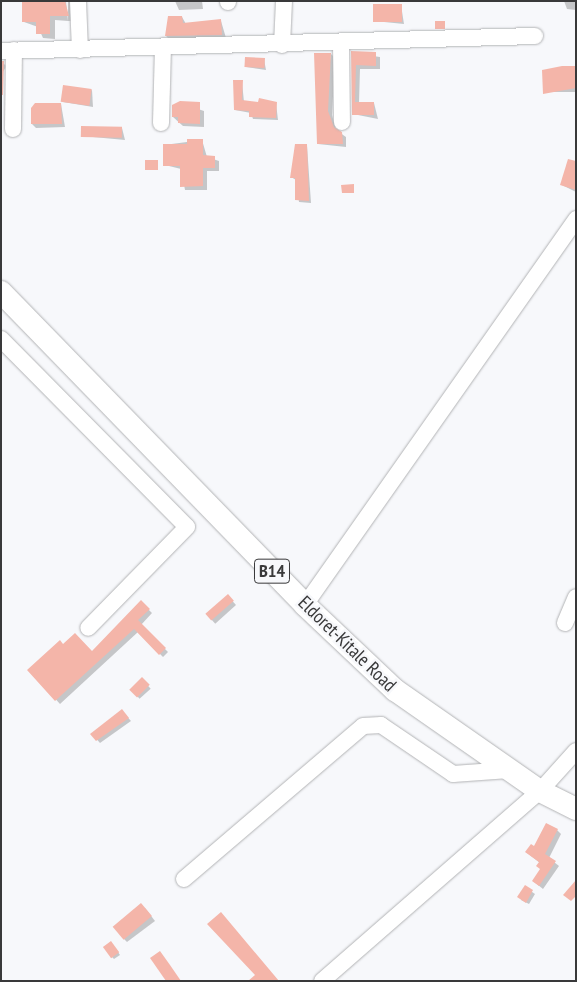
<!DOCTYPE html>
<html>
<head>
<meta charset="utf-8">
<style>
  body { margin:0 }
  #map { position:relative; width:577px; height:982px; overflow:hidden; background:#f7f8fb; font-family:"PT Sans Narrow",sans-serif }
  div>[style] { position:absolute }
  .shadow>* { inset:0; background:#0003; transform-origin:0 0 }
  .building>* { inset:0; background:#f4b5a9; transform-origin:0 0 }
  .roads { filter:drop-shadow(0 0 1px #b2b3b5) drop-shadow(0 0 1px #b2b3b5) }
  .minor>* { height:16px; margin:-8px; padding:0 8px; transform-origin:8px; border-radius:8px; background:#fff }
  .highway>* { height:22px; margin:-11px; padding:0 11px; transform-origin:11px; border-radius:11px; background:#fff }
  span { translate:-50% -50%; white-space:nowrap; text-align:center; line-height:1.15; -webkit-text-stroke:5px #f7f8fb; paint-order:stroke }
  .shield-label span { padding:1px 4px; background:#f7f8fb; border:1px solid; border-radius:4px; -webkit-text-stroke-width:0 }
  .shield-label { font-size:18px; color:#39393a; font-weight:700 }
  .street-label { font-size:19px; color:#39393a }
  .frame { position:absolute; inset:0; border:2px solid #39393a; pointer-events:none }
</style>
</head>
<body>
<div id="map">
  <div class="shadow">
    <div style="clip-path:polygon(23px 1px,66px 1px,68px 21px,55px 20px,55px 39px,43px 38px,38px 27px,24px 22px)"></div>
    <div style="left:68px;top:1px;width:3px;height:20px"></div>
    <div style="clip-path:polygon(175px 1px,202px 1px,203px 9px,179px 10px)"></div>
    <div style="clip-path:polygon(564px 1px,576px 1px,576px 10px,567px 9px)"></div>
    <div style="clip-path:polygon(401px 5px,404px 24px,374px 21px)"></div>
    <div style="clip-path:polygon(182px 17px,186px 24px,221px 21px,226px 38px,170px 40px,166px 36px)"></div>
    <div style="clip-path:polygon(352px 53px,380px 57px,380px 69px,360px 69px,359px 103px,374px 103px,378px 119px,353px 114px)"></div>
    <div style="clip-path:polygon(331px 54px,335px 58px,332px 115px,336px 130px,346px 137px,346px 147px,318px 144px)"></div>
    <div style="clip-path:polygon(264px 59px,266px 70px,246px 67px)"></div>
    <div style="left:1px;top:62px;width:7px;height:37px;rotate:34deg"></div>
    <div style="clip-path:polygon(576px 69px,576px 92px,547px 92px)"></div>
    <div style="clip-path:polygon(242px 82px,244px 102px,276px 103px,278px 120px,253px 119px,251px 113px,235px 110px)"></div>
    <div style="clip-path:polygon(92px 90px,93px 107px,63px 102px)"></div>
    <div style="clip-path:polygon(180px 103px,204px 111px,204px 127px,183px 126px,173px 117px)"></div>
    <div style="clip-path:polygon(61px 104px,65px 127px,36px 128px,32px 124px)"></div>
    <div style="clip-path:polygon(122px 128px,125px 140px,82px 136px)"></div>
    <div style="clip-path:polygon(202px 140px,207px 157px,219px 161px,219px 171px,207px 171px,207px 190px,185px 190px,181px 169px,165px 165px,164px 145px)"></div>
    <div style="clip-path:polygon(307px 146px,311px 203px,299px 202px,296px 180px,291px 177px)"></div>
    <div style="clip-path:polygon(576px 161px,576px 192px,562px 185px)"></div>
    <div style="left:228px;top:596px;width:12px;height:28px;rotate:48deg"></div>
    <div style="clip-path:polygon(141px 602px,152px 613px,141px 625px,168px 652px,163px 657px,138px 632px,60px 704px,29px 670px,63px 645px,92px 653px)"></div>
    <div style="left:142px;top:679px;width:13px;height:15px;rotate:48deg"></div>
    <div style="clip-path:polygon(124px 713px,131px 721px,100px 743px,92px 734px)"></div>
    <div style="clip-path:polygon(557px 830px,561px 834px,549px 858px,559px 866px,543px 889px,533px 881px,541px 870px,540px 863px,526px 852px)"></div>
    <div style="clip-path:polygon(525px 887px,535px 894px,529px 904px,521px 900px)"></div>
    <div style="clip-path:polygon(145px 908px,155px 921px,127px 942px,123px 938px)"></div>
    <div style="clip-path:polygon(113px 945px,120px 955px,114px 959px,112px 957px)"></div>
  </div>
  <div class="building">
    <div style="clip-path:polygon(22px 1px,65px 1px,69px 16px,50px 16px,50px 34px,36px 34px,36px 22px,22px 22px)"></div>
    <div style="left:373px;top:4px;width:29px;height:18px"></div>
    <div style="clip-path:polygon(168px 16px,182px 16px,183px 23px,221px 19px,222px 35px,165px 36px)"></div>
    <div style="left:445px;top:21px;width:8px;height:10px;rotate:90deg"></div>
    <div style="clip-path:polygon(351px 51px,376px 52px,376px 66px,356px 65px,355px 102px,374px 102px,374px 115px,352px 115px)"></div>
    <div style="clip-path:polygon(314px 53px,331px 53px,328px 111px,334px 127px,342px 132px,343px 144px,317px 144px)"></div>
    <div style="left:245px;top:57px;width:20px;height:10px;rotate:3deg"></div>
    <div style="clip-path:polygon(1px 61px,4px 61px,3px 95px,1px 95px)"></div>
    <div style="clip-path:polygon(562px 66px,576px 66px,576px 88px,543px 94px,542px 70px)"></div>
    <div style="clip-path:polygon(233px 80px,243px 80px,242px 100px,258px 102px,259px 98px,277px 102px,276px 118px,249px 117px,249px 111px,234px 110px)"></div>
    <div style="left:63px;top:85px;width:29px;height:17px;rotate:8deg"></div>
    <div style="clip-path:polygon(180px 101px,200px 102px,200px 124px,178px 123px,178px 117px,172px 117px,172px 105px)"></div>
    <div style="clip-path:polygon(35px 103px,61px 103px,62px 124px,31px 124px,31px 108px)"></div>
    <div style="left:81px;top:126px;width:41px;height:11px;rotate:1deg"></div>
    <div style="clip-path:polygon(187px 139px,203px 139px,203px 155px,215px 156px,215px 168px,203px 168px,203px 186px,180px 187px,180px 166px,163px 166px,163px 144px,187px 144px)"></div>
    <div style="clip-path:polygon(295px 144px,307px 144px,309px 201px,295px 200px,295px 178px,290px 178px)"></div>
    <div style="clip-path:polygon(568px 159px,576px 161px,576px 190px,560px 185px)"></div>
    <div style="left:145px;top:160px;width:13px;height:10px"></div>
    <div style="clip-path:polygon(354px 184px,354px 193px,342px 193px,341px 185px)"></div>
    <div style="left:228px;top:594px;width:9px;height:30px;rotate:49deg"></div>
    <div style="clip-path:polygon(141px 600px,150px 609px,138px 620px,166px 648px,159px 655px,134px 629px,55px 701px,27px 670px,60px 640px,63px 644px,75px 633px,92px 651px)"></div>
    <div style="left:142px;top:677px;width:11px;height:18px;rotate:45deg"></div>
    <div style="clip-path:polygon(122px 709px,129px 718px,96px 741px,90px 734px)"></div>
    <div style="clip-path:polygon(546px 823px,558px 829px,545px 854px,556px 861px,539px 886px,532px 881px,540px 869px,536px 866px,539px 862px,525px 852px,531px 844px,534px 846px)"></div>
    <div style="clip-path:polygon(576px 880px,576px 896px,571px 901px,563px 895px)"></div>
    <div style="clip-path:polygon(525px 885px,533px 890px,526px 903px,517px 897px)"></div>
    <div style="left:141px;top:903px;width:17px;height:37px;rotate:50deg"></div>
    <div style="clip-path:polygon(221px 912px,279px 981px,248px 981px,255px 975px,207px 924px)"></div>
    <div style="left:111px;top:941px;width:14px;height:10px;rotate:54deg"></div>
    <div style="clip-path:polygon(160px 951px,170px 965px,181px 981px,166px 981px,150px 958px)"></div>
  </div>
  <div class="roads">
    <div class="minor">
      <div style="left:78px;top:1px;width:49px;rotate:87.7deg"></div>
      <div style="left:228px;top:1px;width:1px;rotate:90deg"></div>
      <div style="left:341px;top:43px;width:79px;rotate:89.3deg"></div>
      <div style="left:282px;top:45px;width:44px;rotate:-87.4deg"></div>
      <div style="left:1px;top:51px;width:534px;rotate:-1.61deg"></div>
      <div style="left:161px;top:123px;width:75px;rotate:-88.5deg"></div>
      <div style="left:13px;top:129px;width:79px;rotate:-89.3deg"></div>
      <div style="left:1px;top:339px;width:264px;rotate:45.3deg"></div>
      <div style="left:187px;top:527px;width:141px;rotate:134.4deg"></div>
      <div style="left:305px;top:605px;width:472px;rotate:-54.9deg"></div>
      <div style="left:565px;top:623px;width:28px;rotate:-67deg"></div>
      <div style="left:184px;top:879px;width:235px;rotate:-40.5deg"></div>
      <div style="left:363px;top:726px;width:18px;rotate:-3deg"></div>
      <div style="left:381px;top:725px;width:87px;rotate:34.2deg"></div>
      <div style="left:453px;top:774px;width:56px;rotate:-4.1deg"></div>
      <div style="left:322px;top:981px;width:289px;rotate:-41.1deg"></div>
      <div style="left:540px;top:791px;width:54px;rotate:-48deg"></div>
    </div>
    <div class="highway">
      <div style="left:1px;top:292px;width:436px;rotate:45.8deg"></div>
      <div style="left:305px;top:605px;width:124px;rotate:43.4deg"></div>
      <div style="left:395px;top:690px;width:177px;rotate:34.9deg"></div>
      <div style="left:540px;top:791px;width:40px;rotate:26.6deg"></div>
    </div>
  </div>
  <div class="shield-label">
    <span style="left:272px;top:571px">B14</span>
  </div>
  <div class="street-label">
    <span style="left:347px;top:644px;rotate:44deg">Eldoret-Kitale Road</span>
  </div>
  <div class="frame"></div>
</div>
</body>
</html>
